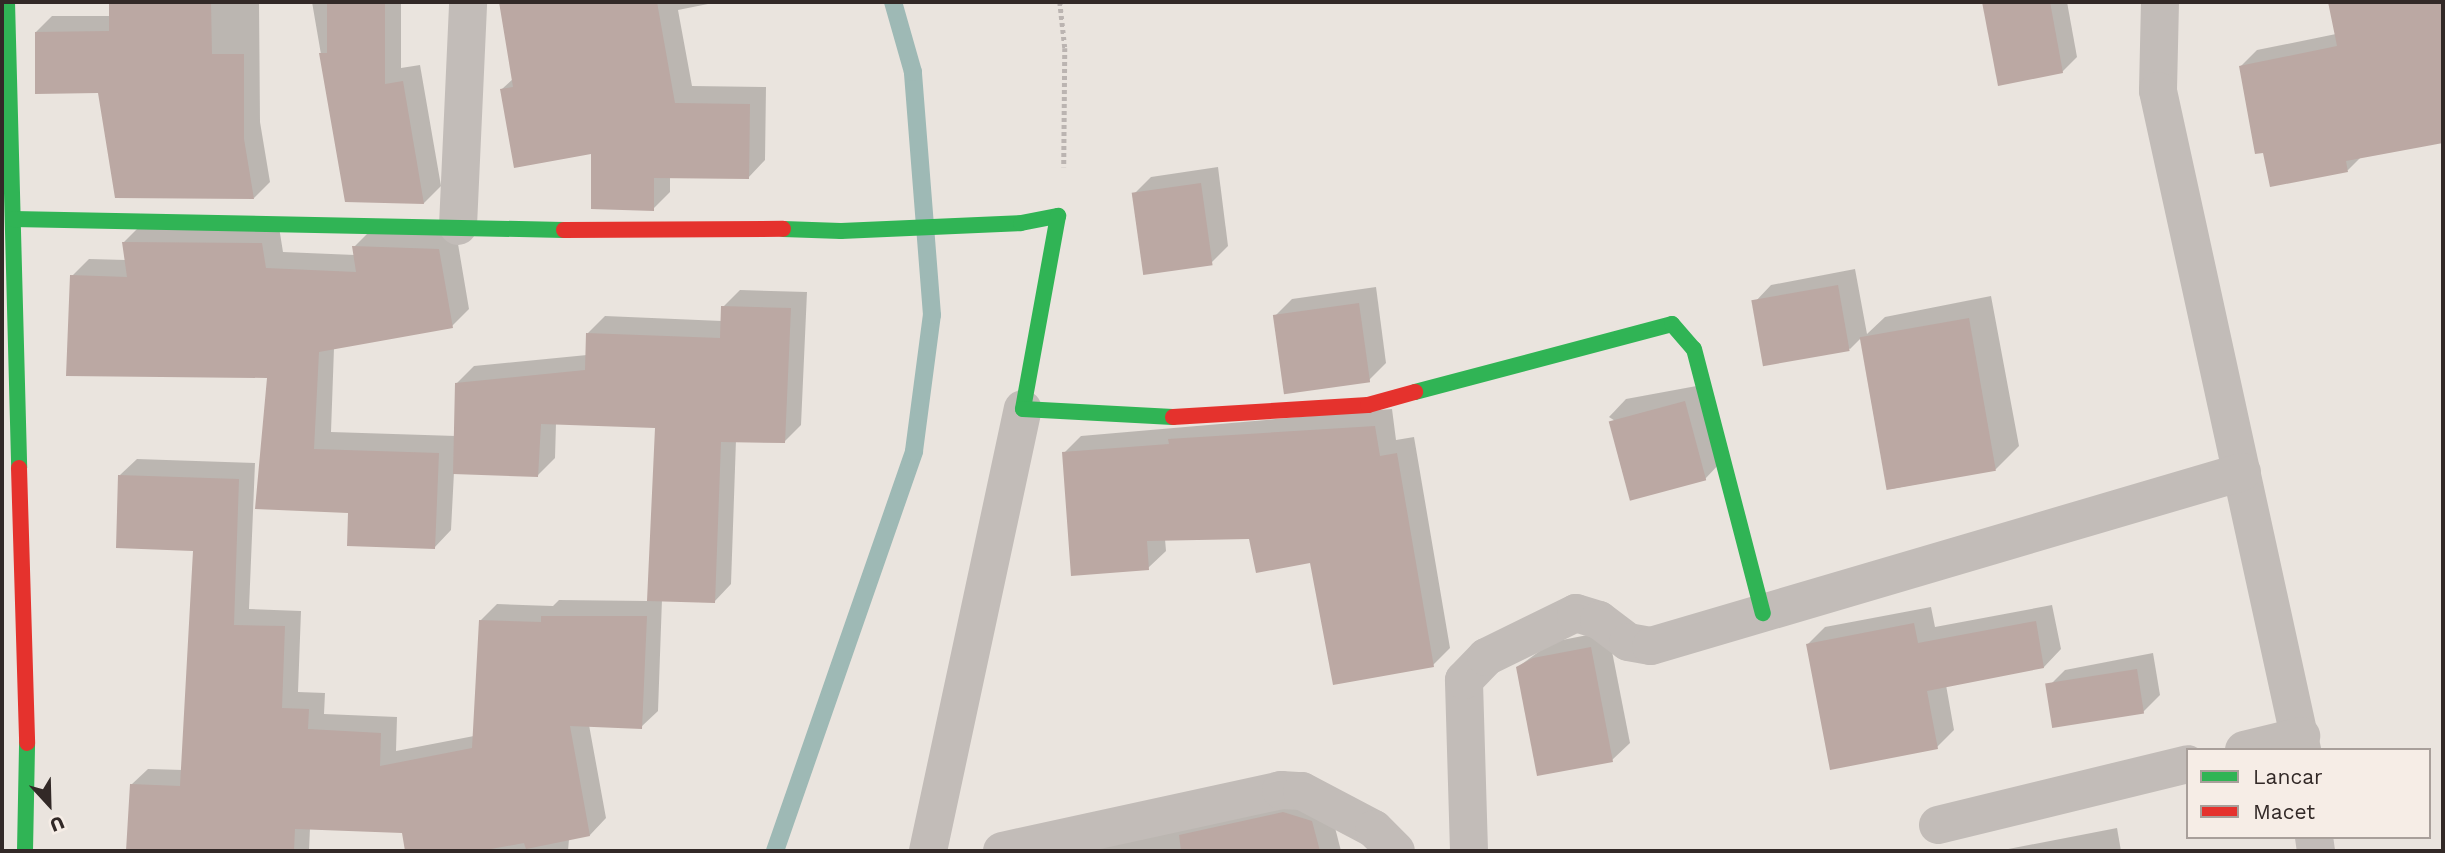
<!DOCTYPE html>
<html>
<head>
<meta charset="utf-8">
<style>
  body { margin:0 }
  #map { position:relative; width:2445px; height:853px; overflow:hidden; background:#eae4de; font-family:"Work Sans",sans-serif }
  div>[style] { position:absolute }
  .shadow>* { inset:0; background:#0003 }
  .stream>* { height:18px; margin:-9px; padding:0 9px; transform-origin:9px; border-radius:9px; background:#9eb9b5 }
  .building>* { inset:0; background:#bba8a3; transform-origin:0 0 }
  .path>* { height:4.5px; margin-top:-2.25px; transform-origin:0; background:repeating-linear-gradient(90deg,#bbb4b1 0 3.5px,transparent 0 7px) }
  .street>* { height:38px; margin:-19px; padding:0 19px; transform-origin:19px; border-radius:19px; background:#c2bcb8 }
  .fast>* { height:16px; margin:-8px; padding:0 8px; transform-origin:8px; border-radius:8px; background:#30b455 }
  .jam>* { height:16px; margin:-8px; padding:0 8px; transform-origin:8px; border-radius:8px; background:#e5322d }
  span { translate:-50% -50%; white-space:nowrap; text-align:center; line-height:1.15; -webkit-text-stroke:5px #f6ede6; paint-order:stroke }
  .frame { position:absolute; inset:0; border:4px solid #322927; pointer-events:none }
  .legend { position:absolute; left:2186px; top:748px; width:245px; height:91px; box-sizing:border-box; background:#f6ede6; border:2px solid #a89f9a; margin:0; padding:9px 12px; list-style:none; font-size:21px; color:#322927 }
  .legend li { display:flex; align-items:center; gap:14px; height:35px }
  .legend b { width:35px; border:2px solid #a89f9a }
  .north { position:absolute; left:14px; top:769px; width:70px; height:70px; -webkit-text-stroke:5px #f6ede6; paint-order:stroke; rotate:158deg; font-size:19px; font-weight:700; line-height:28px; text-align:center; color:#322927 }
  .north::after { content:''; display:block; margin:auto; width:24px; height:32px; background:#322927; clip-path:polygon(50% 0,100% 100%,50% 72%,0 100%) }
</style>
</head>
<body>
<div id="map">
  <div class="shadow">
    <div style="clip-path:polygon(110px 2px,259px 2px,260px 122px,270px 182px,254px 198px,99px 92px,36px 32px,52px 16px,111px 16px)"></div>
    <div style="clip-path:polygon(312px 2px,401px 2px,401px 68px,420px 65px,441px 186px,424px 203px,346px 200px)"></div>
    <div style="clip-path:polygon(501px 2px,718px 2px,678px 10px,692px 86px,766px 87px,765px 160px,748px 178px,670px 177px,670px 192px,653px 209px,593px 152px,502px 89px,514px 78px)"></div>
    <div style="clip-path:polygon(1986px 2px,2067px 2px,2077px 57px,2062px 72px,2000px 84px)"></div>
    <div style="clip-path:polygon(2330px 2px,2443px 2px,2443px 137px,2438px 142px,2361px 157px,2348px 170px,2265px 151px,2241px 66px,2257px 50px,2336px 34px)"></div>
    <div style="clip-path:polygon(1218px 167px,1228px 246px,1211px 263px,1134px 194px,1151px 177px)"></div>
    <div style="clip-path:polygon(141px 225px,279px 227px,283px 252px,355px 255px,354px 247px,371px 230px,456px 232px,469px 309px,452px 326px,334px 348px,331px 432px,456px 436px,457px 383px,474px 366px,587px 355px,588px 333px,605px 316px,722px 321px,723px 307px,740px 290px,807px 292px,801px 425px,784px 442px,736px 440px,731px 584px,714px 602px,662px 599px,658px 711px,641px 727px,589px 725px,606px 818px,590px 835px,569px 839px,568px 851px,407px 851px,403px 831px,310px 828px,309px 851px,128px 851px,131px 785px,148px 769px,183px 770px,195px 549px,120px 475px,137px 459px,255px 463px,249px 609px,301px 611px,298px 692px,325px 693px,324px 714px,397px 717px,396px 751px,474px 736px,481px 620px,497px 604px,553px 606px,559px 600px,648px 601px,657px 426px,556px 423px,555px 458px,538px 475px,454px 472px,451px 530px,434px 548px,350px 512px,269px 377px,72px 276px,89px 259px,126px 260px,124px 242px)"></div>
    <div style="clip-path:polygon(1855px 269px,1867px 334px,1885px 317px,1991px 296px,2019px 446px,1996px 469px,1891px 489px,1862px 337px,1850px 349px,1754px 303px,1771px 285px)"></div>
    <div style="clip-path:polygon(1376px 287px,1386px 363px,1369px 380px,1275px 316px,1292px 299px)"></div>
    <div style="clip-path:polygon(1702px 385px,1722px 461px,1705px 479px,1609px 417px,1626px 399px)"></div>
    <div style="clip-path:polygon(1392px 409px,1396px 440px,1414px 437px,1450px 648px,1433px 665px,1311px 560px,1251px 537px,1165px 539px,1166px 551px,1148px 568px,1064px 453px,1081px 436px)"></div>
    <div style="clip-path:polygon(2052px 605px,2061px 649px,2044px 667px,1946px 685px,1954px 730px,1937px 747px,1808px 644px,1825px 627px,1931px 607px,1935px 627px)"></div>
    <div style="clip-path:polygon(1608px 631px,1630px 743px,1612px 760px,1518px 667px,1552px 642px)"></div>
    <div style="clip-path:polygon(2153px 653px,2160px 695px,2143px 712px,2048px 687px,2065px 670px)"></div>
    <div style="clip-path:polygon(1314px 796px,1329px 804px,1341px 851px,1074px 851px)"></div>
    <div style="clip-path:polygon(2117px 828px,2121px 851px,1998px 851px)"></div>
  </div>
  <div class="stream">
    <div style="left:775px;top:851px;width:423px;rotate:-70.8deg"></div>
    <div style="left:914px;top:451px;width:137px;rotate:-82.5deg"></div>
    <div style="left:932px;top:315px;width:244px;rotate:-94.5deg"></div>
    <div style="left:913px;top:72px;width:73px;rotate:-105.9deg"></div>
  </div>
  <div class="building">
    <div style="clip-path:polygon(109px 2px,211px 2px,212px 54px,244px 54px,244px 139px,254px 199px,115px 198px,98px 93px,35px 94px,35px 32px,109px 31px)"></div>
    <div style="clip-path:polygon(327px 2px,385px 2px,385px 84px,403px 81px,424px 204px,345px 202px,319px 53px,327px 53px)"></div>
    <div style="clip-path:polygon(499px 2px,657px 2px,675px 103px,750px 104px,749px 179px,654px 178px,654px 211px,591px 209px,591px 154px,514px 168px,500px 89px,513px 87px)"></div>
    <div style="clip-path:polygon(1982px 2px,2050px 2px,2063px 73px,1998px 86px)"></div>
    <div style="clip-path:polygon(2328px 2px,2443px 2px,2443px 143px,2346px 161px,2348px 172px,2270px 187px,2263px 153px,2255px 154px,2239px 66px,2337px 46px)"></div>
    <div style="left:1201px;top:183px;width:83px;height:70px;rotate:82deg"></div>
    <div style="clip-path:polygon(122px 242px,262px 243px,266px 268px,356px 272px,352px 246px,439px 249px,453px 328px,319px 352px,314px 449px,439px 453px,435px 549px,347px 546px,348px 513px,255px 509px,267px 378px,66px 376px,70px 275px,127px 277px)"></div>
    <div style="left:1838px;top:285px;width:67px;height:88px;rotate:80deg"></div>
    <div style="left:1359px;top:303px;width:80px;height:87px;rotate:82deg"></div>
    <div style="clip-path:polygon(721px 306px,791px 308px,785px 443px,721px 442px,715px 603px,647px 601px,655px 428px,541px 424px,538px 477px,453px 474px,455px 383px,585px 370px,586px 333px,720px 338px)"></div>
    <div style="left:1969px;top:318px;width:155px;height:111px;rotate:80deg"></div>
    <div style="left:1685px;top:401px;width:82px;height:79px;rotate:75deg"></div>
    <div style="clip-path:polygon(1375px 426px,1380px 456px,1397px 453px,1434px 667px,1333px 685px,1310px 563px,1256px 573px,1249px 539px,1147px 541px,1149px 570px,1071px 576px,1062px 452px,1169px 444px,1168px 439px)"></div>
    <div style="clip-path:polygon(118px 475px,239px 479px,234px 625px,285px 626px,282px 708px,309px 709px,308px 729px,381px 733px,380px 766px,472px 748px,479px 620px,541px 622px,541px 616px,647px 616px,642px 729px,570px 726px,590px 836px,526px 849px,524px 843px,480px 851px,405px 851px,402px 833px,295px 829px,294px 851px,126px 851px,130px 784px,180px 786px,193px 551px,116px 548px)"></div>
    <div style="clip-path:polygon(2036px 621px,2044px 668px,1927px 691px,1938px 749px,1830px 770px,1806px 644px,1914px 623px,1918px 643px)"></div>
    <div style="clip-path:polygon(1591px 647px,1613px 762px,1537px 776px,1516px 667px,1533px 658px)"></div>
    <div style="left:2137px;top:669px;width:45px;height:93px;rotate:81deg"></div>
    <div style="clip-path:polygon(1283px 812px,1312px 821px,1320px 851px,1181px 851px,1179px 835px)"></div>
  </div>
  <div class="path">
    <div style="left:1060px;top:2px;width:46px;rotate:83.8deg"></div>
    <div style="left:1065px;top:48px;width:119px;rotate:90.5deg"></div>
  </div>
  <div class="street">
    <div style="left:2160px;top:2px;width:89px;rotate:91.3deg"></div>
    <div style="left:2158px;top:91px;width:675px;rotate:77.67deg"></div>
    <div style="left:458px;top:226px;width:224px;rotate:-87.4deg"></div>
    <div style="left:2244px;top:750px;width:59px;rotate:-13.8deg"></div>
    <div style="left:1938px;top:825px;width:257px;rotate:-13.7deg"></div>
    <div style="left:2314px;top:837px;width:14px;rotate:82deg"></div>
    <div style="left:928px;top:851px;width:452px;rotate:-77.9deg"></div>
    <div style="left:1002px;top:851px;width:286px;rotate:-12.3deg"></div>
    <div style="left:1281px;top:790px;width:21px;rotate:3deg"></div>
    <div style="left:1302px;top:791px;width:81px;rotate:27.8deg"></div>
    <div style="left:1374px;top:829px;width:31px;rotate:45deg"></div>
    <div style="left:1469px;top:851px;width:171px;rotate:-91.7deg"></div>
    <div style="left:1464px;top:680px;width:32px;rotate:-46deg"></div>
    <div style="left:1486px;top:657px;width:100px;rotate:-26.1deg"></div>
    <div style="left:1576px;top:613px;width:24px;rotate:17deg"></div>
    <div style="left:1599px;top:620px;width:36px;rotate:37deg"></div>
    <div style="left:1628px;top:642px;width:23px;rotate:10deg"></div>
    <div style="left:1651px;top:646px;width:616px;rotate:-16.41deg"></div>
  </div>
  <div class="fast">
    <div style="left:7px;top:2px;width:466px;rotate:88.5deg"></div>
    <div style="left:13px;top:219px;width:551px;rotate:1.14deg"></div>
    <div style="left:783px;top:229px;width:58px;rotate:2deg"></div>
    <div style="left:841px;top:231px;width:180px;rotate:-2.5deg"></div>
    <div style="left:1021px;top:223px;width:38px;rotate:-11deg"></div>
    <div style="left:1058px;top:216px;width:196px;rotate:100.3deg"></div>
    <div style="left:1023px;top:409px;width:150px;rotate:3.1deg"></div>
    <div style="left:1415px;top:392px;width:266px;rotate:-14.8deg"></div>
    <div style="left:1672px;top:324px;width:33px;rotate:49deg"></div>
    <div style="left:1694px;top:349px;width:273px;rotate:75.4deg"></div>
    <div style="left:25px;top:851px;width:108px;rotate:-88.9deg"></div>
  </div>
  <div class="jam">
    <div style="left:564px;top:230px;width:219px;rotate:-0.3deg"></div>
    <div style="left:1173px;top:417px;width:195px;rotate:-3.5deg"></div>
    <div style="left:1368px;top:405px;width:49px;rotate:-15.5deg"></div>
    <div style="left:19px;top:468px;width:275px;rotate:88.3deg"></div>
  </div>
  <div class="frame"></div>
  <ul class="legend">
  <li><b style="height:9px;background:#30b455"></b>Lancar</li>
  <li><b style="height:9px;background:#e5322d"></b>Macet</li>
  </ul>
  <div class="north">U</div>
</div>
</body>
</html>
